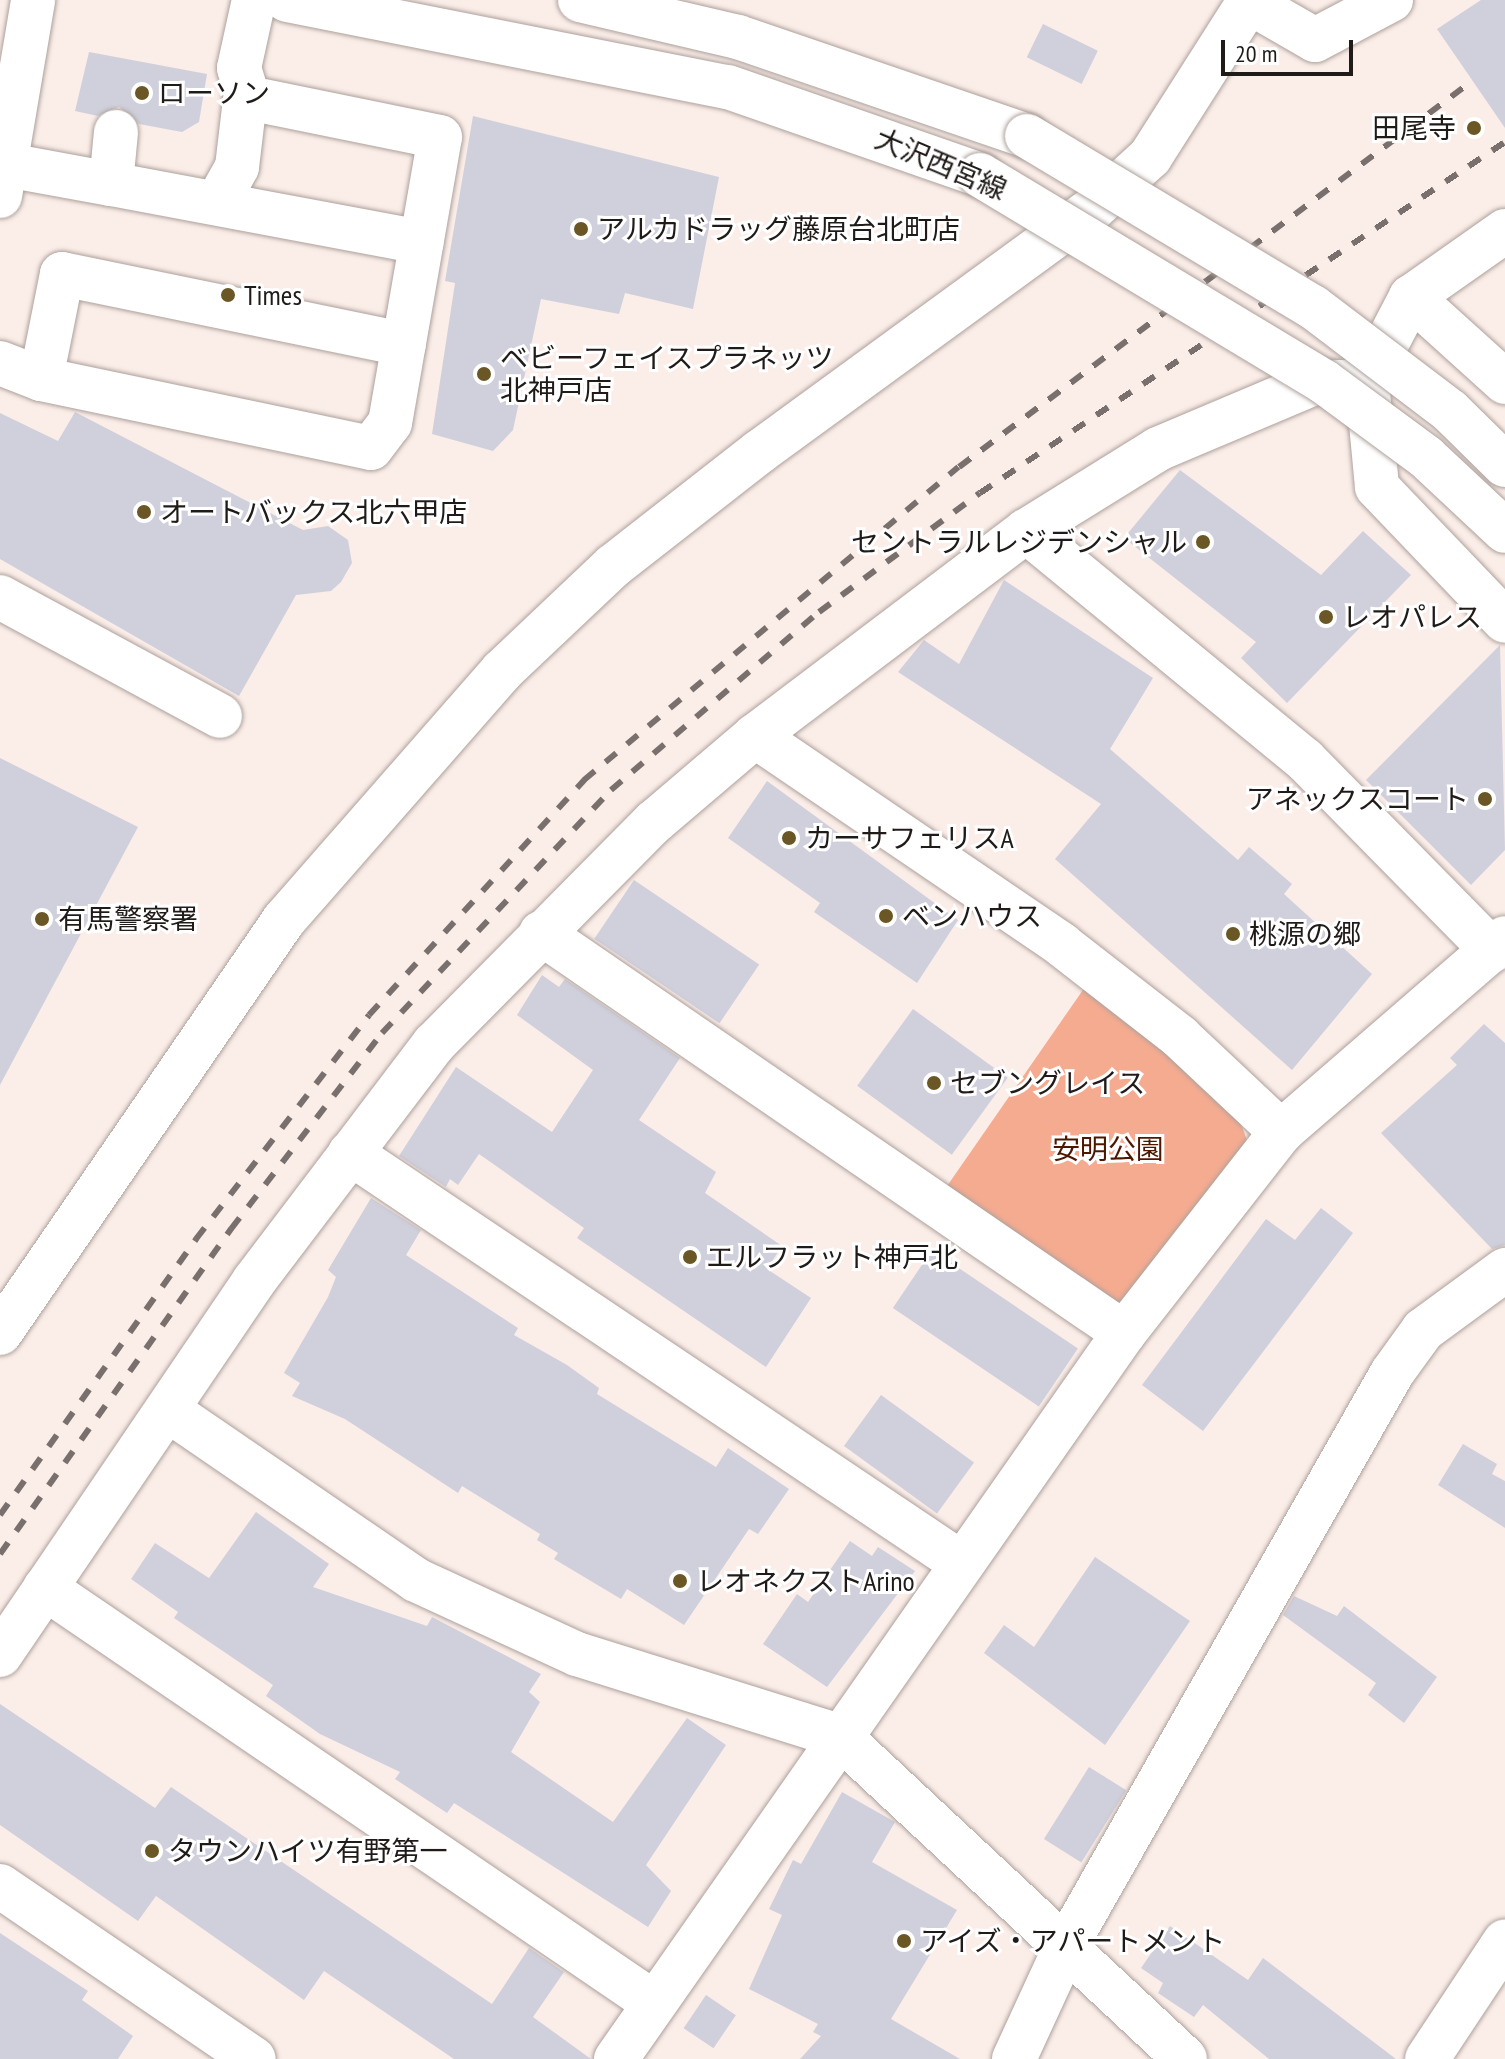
<!DOCTYPE html>
<html>
<head>
<meta charset="utf-8">
<style>
  body { margin:0 }
  #map { position:relative; width:1505px; height:2059px; overflow:hidden; background:#fbede8; font-family:"PT Sans Narrow","Noto Sans JP",sans-serif }
  div>[style] { position:absolute }
  .green>* { inset:0; background:#f5ab90 }
  .building>* { inset:0; background:#d0d0dc; transform-origin:0 0 }
  .roads { filter:drop-shadow(0 0 2px #ada19c) drop-shadow(0 0 2px #ada19c) }
  .minor>* { height:44px; margin:-22px; padding:0 22px; transform-origin:22px; border-radius:22px; background:#fff }
  .major>* { height:44px; margin:-22px; padding:0 22px; transform-origin:22px; border-radius:22px; background:#fff }
  .rail>* { height:6px; margin-top:-3px; transform-origin:0; background:repeating-linear-gradient(90deg,#79706d 0 14px,transparent 0 28px) }
  .bridges { filter:drop-shadow(0 0 2px #ada19c) drop-shadow(0 0 2px #ada19c) }
  .major-bridge>* { height:44px; margin:-22px; padding:0 22px; transform-origin:22px; border-radius:22px; background:#fff }
  .dots>* { width:22px; height:22px; translate:-50% -50%; box-sizing:border-box; border:4px solid #fff; border-radius:50% }
  span { translate:-50% -50%; white-space:nowrap; text-align:center; line-height:1.15; -webkit-text-stroke:6px #fff; paint-order:stroke }
  .poi-label { font-size:28px; color:#201b19 }
  .left { translate:0 -50%; text-align:left }
  .right { translate:-100% -50%; text-align:right }
  .street-label { font-size:28px; color:#201b19 }
  .park-label { font-size:28px; color:#4e1700 }
  .scale { position:absolute; left:1221px; top:40px; width:132px; height:36px; box-sizing:border-box; border:4px solid #201b19; border-top:0; padding-left:10px; font-size:24px; line-height:28px; white-space:nowrap; color:#201b19; -webkit-text-stroke:6px #fff; paint-order:stroke }
</style>
</head>
<body>
<div id="map">
  <div class="green">
    <div style="clip-path:polygon(1085px 987px,1236px 1110px,1249px 1146px,1137px 1296px,1112px 1304px,945px 1189px)"></div>
  </div>
  <div class="building">
    <div style="clip-path:polygon(1481px 0,1505px 0,1505px 128px,1437px 29px)"></div>
    <div style="left:1043px;top:24px;width:61px;height:37px;rotate:26deg"></div>
    <div style="clip-path:polygon(89px 52px,207px 74px,199px 122px,182px 132px,139px 124px,119px 107px,98px 116px,75px 111px)"></div>
    <div style="clip-path:polygon(473px 116px,719px 177px,693px 309px,625px 293px,619px 314px,541px 299px,513px 430px,493px 451px,432px 434px,455px 283px,445px 281px)"></div>
    <div style="clip-path:polygon(75px 412px,303px 530px,328px 526px,348px 540px,352px 563px,341px 582px,331px 591px,296px 595px,239px 696px,0 559px,0 413px,58px 441px)"></div>
    <div style="clip-path:polygon(1180px 470px,1321px 575px,1363px 531px,1411px 575px,1287px 703px,1241px 658px,1256px 642px,1124px 538px)"></div>
    <div style="clip-path:polygon(1004px 580px,1153px 678px,1110px 749px,1238px 860px,1249px 847px,1292px 884px,1284px 894px,1372px 974px,1292px 1070px,1055px 859px,1101px 804px,898px 672px,924px 640px,959px 664px)"></div>
    <div style="clip-path:polygon(1500px 645px,1505px 850px,1471px 885px,1366px 780px)"></div>
    <div style="clip-path:polygon(0 758px,138px 827px,0 1085px)"></div>
    <div style="clip-path:polygon(767px 781px,958px 920px,917px 983px,814px 912px,820px 903px,728px 838px)"></div>
    <div style="left:634px;top:880px;width:151px;height:71px;rotate:34deg"></div>
    <div style="clip-path:polygon(542px 975px,559px 987px,565px 979px,680px 1058px,639px 1120px,716px 1172px,705px 1193px,782px 1246px,767px 1269px,811px 1298px,766px 1367px,577px 1238px,584px 1228px,479px 1154px,458px 1185px,450px 1179px,446px 1187px,399px 1156px,456px 1067px,552px 1132px,593px 1070px,517px 1015px)"></div>
    <div style="left:913px;top:1009px;width:117px;height:95px;rotate:36deg"></div>
    <div style="clip-path:polygon(1484px 1024px,1505px 1043px,1505px 1245px,1492px 1249px,1381px 1133px,1457px 1065px,1450px 1058px)"></div>
    <div style="clip-path:polygon(371px 1198px,421px 1230px,406px 1255px,518px 1328px,514px 1335px,567px 1365px,599px 1388px,597px 1394px,716px 1467px,728px 1448px,789px 1489px,758px 1534px,749px 1529px,684px 1625px,627px 1589px,621px 1599px,554px 1559px,558px 1553px,537px 1540px,540px 1534px,462px 1486px,458px 1493px,345px 1419px,292px 1396px,300px 1383px,284px 1373px,328px 1297px,336px 1277px,328px 1270px)"></div>
    <div style="clip-path:polygon(1321px 1208px,1353px 1233px,1203px 1431px,1142px 1385px,1266px 1219px,1295px 1240px)"></div>
    <div style="left:932px;top:1250px;width:176px;height:70px;rotate:34deg"></div>
    <div style="left:881px;top:1395px;width:115px;height:63px;rotate:36deg"></div>
    <div style="clip-path:polygon(1463px 1444px,1497px 1464px,1492px 1474px,1505px 1481px,1505px 1528px,1438px 1485px)"></div>
    <div style="clip-path:polygon(256px 1512px,329px 1564px,313px 1587px,427px 1626px,432px 1617px,541px 1674px,529px 1692px,540px 1702px,511px 1752px,613px 1822px,687px 1718px,726px 1745px,646px 1865px,671px 1891px,648px 1927px,454px 1803px,447px 1813px,395px 1779px,400px 1772px,320px 1734px,266px 1696px,273px 1685px,174px 1618px,178px 1612px,131px 1579px,155px 1543px,209px 1578px)"></div>
    <div style="clip-path:polygon(850px 1541px,872px 1556px,878px 1547px,915px 1571px,827px 1687px,763px 1644px,797px 1594px,808px 1602px)"></div>
    <div style="clip-path:polygon(1095px 1557px,1190px 1621px,1105px 1745px,984px 1653px,1004px 1625px,1034px 1647px)"></div>
    <div style="clip-path:polygon(1294px 1596px,1337px 1616px,1344px 1606px,1437px 1677px,1404px 1723px,1368px 1695px,1376px 1683px,1283px 1615px)"></div>
    <div style="clip-path:polygon(0 1704px,155px 1808px,171px 1787px,492px 2004px,529px 1948px,564px 1972px,533px 2017px,591px 2059px,454px 2059px,324px 1971px,304px 2000px,156px 1896px,138px 1921px,0 1825px)"></div>
    <div style="left:1089px;top:1767px;width:44px;height:85px;rotate:32deg"></div>
    <div style="clip-path:polygon(842px 1792px,895px 1822px,872px 1862px,957px 1910px,891px 2019px,960px 2059px,800px 2059px,821px 2036px,813px 2032px,818px 2024px,749px 1989px,782px 1915px,769px 1909px,793px 1860px,801px 1864px)"></div>
    <div style="clip-path:polygon(1170px 1926px,1248px 1980px,1263px 1958px,1396px 2059px,1269px 2059px,1203px 2005px,1194px 2017px,1158px 1993px,1163px 1983px,1141px 1968px)"></div>
    <div style="clip-path:polygon(0 1933px,88px 1991px,82px 2000px,133px 2036px,118px 2059px,0 2059px)"></div>
    <div style="left:706px;top:1995px;width:36px;height:40px;rotate:34deg"></div>
  </div>
  <div class="roads">
    <div class="minor">
      <div style="left:1249px;top:2px;width:76px;rotate:29.9deg"></div>
      <div style="left:1315px;top:40px;width:86px;rotate:-27.8deg"></div>
      <div style="left:116px;top:132px;width:52px;rotate:95.5deg"></div>
      <div style="left:111px;top:184px;width:316px;rotate:10.6deg"></div>
      <div style="left:7px;top:165px;width:106px;rotate:10.4deg"></div>
      <div style="left:0;top:196px;width:199px;rotate:-80.4deg"></div>
      <div style="left:217px;top:203px;width:41px;rotate:-60.9deg"></div>
      <div style="left:237px;top:167px;width:77px;rotate:-83.2deg"></div>
      <div style="left:246px;top:91px;width:24px;rotate:-107deg"></div>
      <div style="left:239px;top:68px;width:70px;rotate:-77.6deg"></div>
      <div style="left:1505px;top:231px;width:115px;rotate:144.9deg"></div>
      <div style="left:1411px;top:297px;width:95px;rotate:117.6deg"></div>
      <div style="left:1367px;top:381px;width:106px;rotate:84.6deg"></div>
      <div style="left:1377px;top:487px;width:185px;rotate:46.3deg"></div>
      <div style="left:1411px;top:297px;width:127px;rotate:42.1deg"></div>
      <div style="left:0;top:363px;width:44px;rotate:21.3deg"></div>
      <div style="left:41px;top:379px;width:337px;rotate:11.8deg"></div>
      <div style="left:371px;top:448px;width:31px;rotate:-53deg"></div>
      <div style="left:390px;top:423px;width:290px;rotate:-80.1deg"></div>
      <div style="left:440px;top:137px;width:181px;rotate:-168.5deg"></div>
      <div style="left:41px;top:379px;width:107px;rotate:-78.7deg"></div>
      <div style="left:62px;top:274px;width:349px;rotate:11.6deg"></div>
      <div style="left:1026px;top:531px;width:361px;rotate:39.4deg"></div>
      <div style="left:1305px;top:760px;width:267px;rotate:45.5deg"></div>
      <div style="left:0;top:597px;width:250px;rotate:28.4deg"></div>
      <div style="left:755px;top:736px;width:371px;rotate:34.2deg"></div>
      <div style="left:1062px;top:945px;width:150px;rotate:37.9deg"></div>
      <div style="left:1180px;top:1037px;width:139px;rotate:43.2deg"></div>
      <div style="left:541px;top:933px;width:707px;rotate:34.45deg"></div>
      <div style="left:350px;top:1153px;width:736px;rotate:33.86deg"></div>
      <div style="left:0;top:1333px;width:501px;rotate:-55.49deg"></div>
      <div style="left:284px;top:920px;width:331px;rotate:-48.8deg"></div>
      <div style="left:502px;top:671px;width:153px;rotate:-43.4deg"></div>
      <div style="left:613px;top:566px;width:185px;rotate:-38deg"></div>
      <div style="left:759px;top:452px;width:414px;rotate:-36.1deg"></div>
      <div style="left:1094px;top:208px;width:76px;rotate:-42.3deg"></div>
      <div style="left:1150px;top:157px;width:186px;rotate:-57.5deg"></div>
      <div style="left:168px;top:1410px;width:301px;rotate:34.4deg"></div>
      <div style="left:416px;top:1580px;width:177px;rotate:24.7deg"></div>
      <div style="left:577px;top:1654px;width:275px;rotate:17.4deg"></div>
      <div style="left:839px;top:1736px;width:473px;rotate:43deg"></div>
      <div style="left:45px;top:1588px;width:737px;rotate:34.27deg"></div>
      <div style="left:0;top:1655px;width:452px;rotate:-55.8deg"></div>
      <div style="left:254px;top:1281px;width:298px;rotate:-52.8deg"></div>
      <div style="left:434px;top:1044px;width:313px;rotate:-45.3deg"></div>
      <div style="left:654px;top:822px;width:133px;rotate:-40.4deg"></div>
      <div style="left:755px;top:736px;width:340px;rotate:-37.1deg"></div>
      <div style="left:1026px;top:531px;width:155px;rotate:-31.8deg"></div>
      <div style="left:1158px;top:449px;width:169px;rotate:-22.9deg"></div>
      <div style="left:1314px;top:383px;width:53px;rotate:-2.2deg"></div>
      <div style="left:0;top:1886px;width:307px;rotate:34.3deg"></div>
      <div style="left:616px;top:2059px;width:886px;rotate:-55.02deg"></div>
      <div style="left:1124px;top:1333px;width:255px;rotate:-52deg"></div>
      <div style="left:1281px;top:1132px;width:296px;rotate:-40.9deg"></div>
      <div style="left:1014px;top:2059px;width:124px;rotate:-65.3deg"></div>
      <div style="left:1066px;top:1946px;width:659px;rotate:-60.36deg"></div>
      <div style="left:1392px;top:1373px;width:53px;rotate:-54.2deg"></div>
      <div style="left:1423px;top:1330px;width:102px;rotate:-36.2deg"></div>
      <div style="left:1427px;top:2059px;width:141px;rotate:-56.5deg"></div>
    </div>
    <div class="major">
      <div style="left:287px;top:0;width:449px;rotate:11.2deg"></div>
      <div style="left:728px;top:87px;width:267px;rotate:19.2deg"></div>
      <div style="left:580px;top:0;width:162px;rotate:13.2deg"></div>
      <div style="left:738px;top:37px;width:305px;rotate:18.9deg"></div>
    </div>
  </div>
  <div class="rail">
    <div style="left:0;top:1515px;width:339px;rotate:-54.6deg"></div>
    <div style="left:196px;top:1239px;width:283px;rotate:-52.3deg"></div>
    <div style="left:369px;top:1015px;width:319px;rotate:-47.5deg"></div>
    <div style="left:584px;top:780px;width:488px;rotate:-39.9deg"></div>
    <div style="left:959px;top:467px;width:642px;rotate:-36.96deg"></div>
    <div style="left:0;top:1554px;width:399px;rotate:-54.6deg"></div>
    <div style="left:231px;top:1229px;width:247px;rotate:-52.4deg"></div>
    <div style="left:382px;top:1033px;width:334px;rotate:-46.7deg"></div>
    <div style="left:611px;top:790px;width:274px;rotate:-40.6deg"></div>
    <div style="left:819px;top:612px;width:200px;rotate:-36.5deg"></div>
    <div style="left:980px;top:493px;width:632px;rotate:-33.77deg"></div>
  </div>
  <div class="bridges">
    <div class="major-bridge">
      <div style="left:1027px;top:136px;width:333px;rotate:30.9deg"></div>
      <div style="left:1313px;top:307px;width:172px;rotate:37.2deg"></div>
      <div style="left:1450px;top:411px;width:77px;rotate:44.5deg"></div>
      <div style="left:980px;top:175px;width:400px;rotate:31deg"></div>
      <div style="left:1323px;top:381px;width:128px;rotate:36.4deg"></div>
      <div style="left:1426px;top:457px;width:108px;rotate:43.1deg"></div>
    </div>
  </div>
  <div class="dots">
    <div style="left:142px;top:93px;background:#6a5725"></div>
    <div style="left:1474px;top:128px;background:#6a5725"></div>
    <div style="left:581px;top:229px;background:#6a5725"></div>
    <div style="left:228px;top:295px;background:#6a5725"></div>
    <div style="left:484px;top:374px;background:#6a5725"></div>
    <div style="left:144px;top:512px;background:#6a5725"></div>
    <div style="left:1203px;top:542px;background:#6a5725"></div>
    <div style="left:1326px;top:617px;background:#6a5725"></div>
    <div style="left:1485px;top:799px;background:#6a5725"></div>
    <div style="left:789px;top:838px;background:#6a5725"></div>
    <div style="left:886px;top:916px;background:#6a5725"></div>
    <div style="left:42px;top:919px;background:#6a5725"></div>
    <div style="left:1233px;top:934px;background:#6a5725"></div>
    <div style="left:934px;top:1083px;background:#6a5725"></div>
    <div style="left:690px;top:1257px;background:#6a5725"></div>
    <div style="left:680px;top:1581px;background:#6a5725"></div>
    <div style="left:152px;top:1851px;background:#6a5725"></div>
    <div style="left:904px;top:1941px;background:#6a5725"></div>
  </div>
  <div class="poi-label">
    <span class="left" style="left:158px;top:93px">ローソン</span>
    <span class="right" style="left:1456px;top:128px">田尾寺</span>
    <span class="left" style="left:597px;top:229px">アルカドラッグ藤原台北町店</span>
    <span class="left" style="left:244px;top:295px">Times</span>
    <span class="left" style="left:500px;top:374px">ベビーフェイスプラネッツ<br>北神戸店</span>
    <span class="left" style="left:160px;top:512px">オートバックス北六甲店</span>
    <span class="right" style="left:1187px;top:542px">セントラルレジデンシャル</span>
    <span class="left" style="left:1342px;top:617px">レオパレス</span>
    <span class="right" style="left:1469px;top:799px">アネックスコート</span>
    <span class="left" style="left:805px;top:838px">カーサフェリスA</span>
    <span class="left" style="left:902px;top:916px">ベンハウス</span>
    <span class="left" style="left:58px;top:919px">有馬警察署</span>
    <span class="left" style="left:1249px;top:934px">桃源の郷</span>
    <span class="left" style="left:950px;top:1083px">セブングレイス</span>
    <span class="left" style="left:706px;top:1257px">エルフラット神戸北</span>
    <span class="left" style="left:696px;top:1581px">レオネクストArino</span>
    <span class="left" style="left:168px;top:1851px">タウンハイツ有野第一</span>
    <span class="left" style="left:920px;top:1941px">アイズ・アパートメント</span>
  </div>
  <div class="street-label">
    <span style="left:941px;top:164px;rotate:23deg">大沢西宮線</span>
  </div>
  <div class="park-label">
    <span style="left:1108px;top:1149px">安明公園</span>
  </div>
  <div class="scale">20 m</div>
</div>
</body>
</html>
